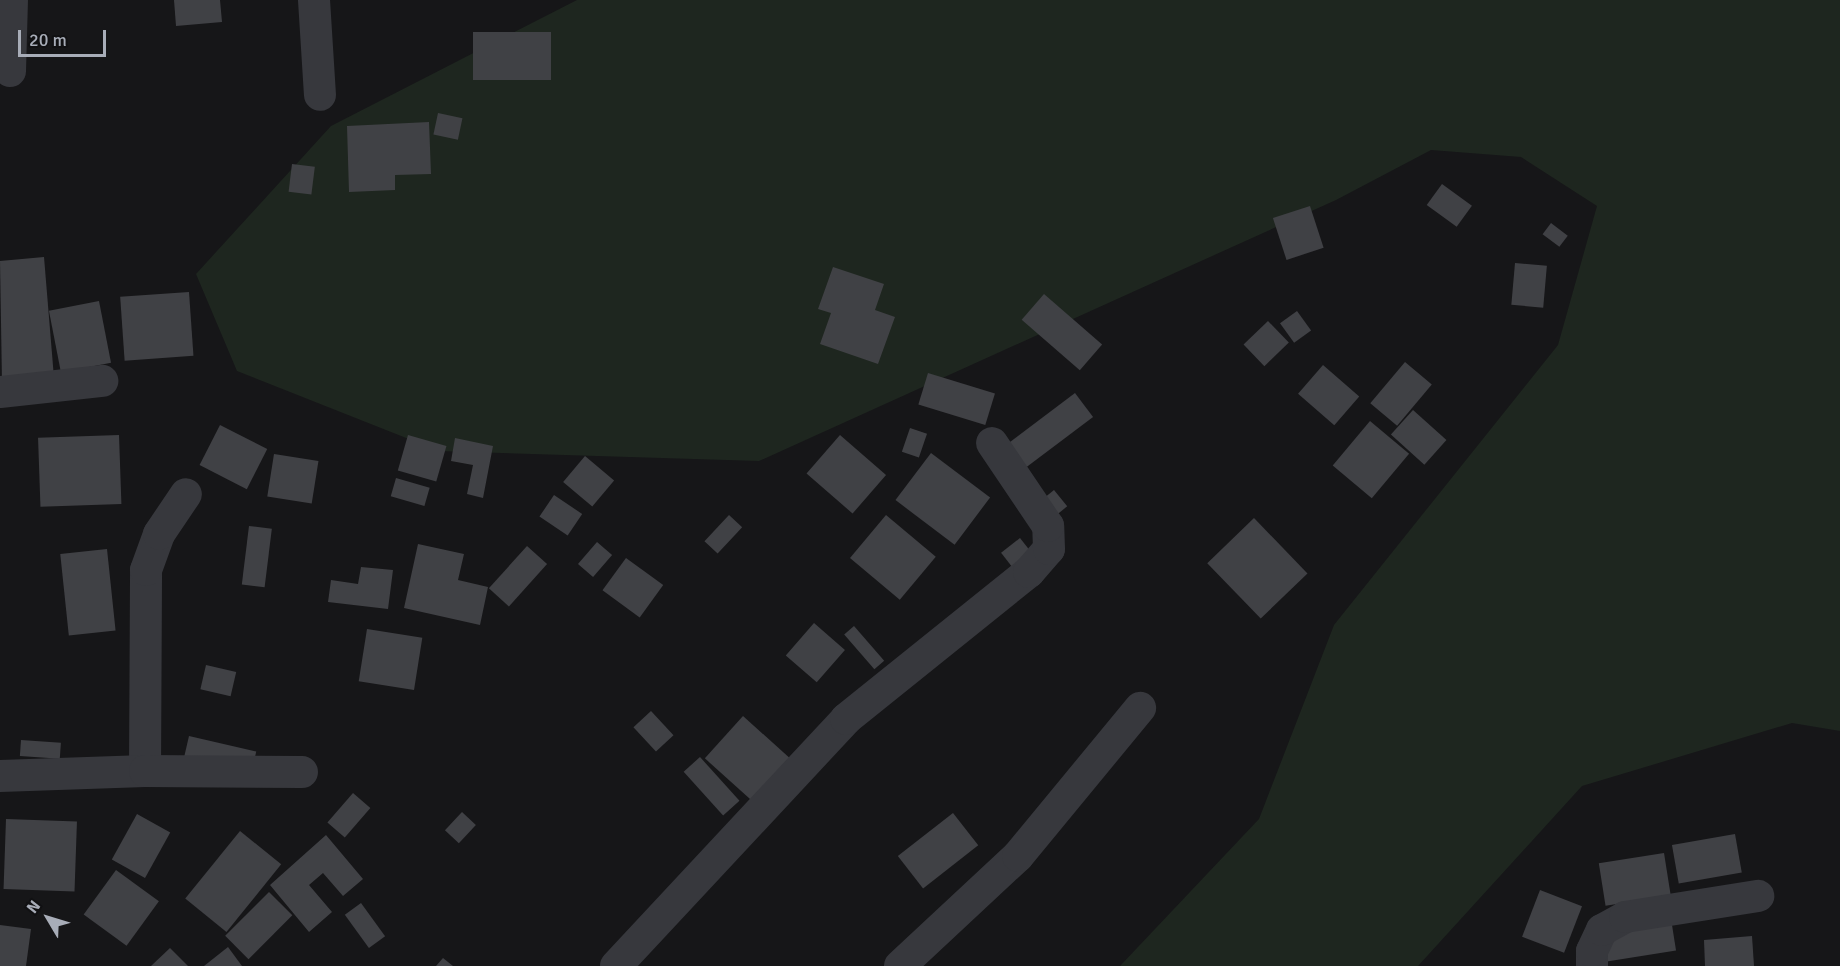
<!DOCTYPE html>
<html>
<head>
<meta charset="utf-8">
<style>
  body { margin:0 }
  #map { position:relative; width:1840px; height:966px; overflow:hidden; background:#161618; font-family:Signika,sans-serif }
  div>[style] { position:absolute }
  .green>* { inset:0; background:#1e261f }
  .building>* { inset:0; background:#404145; transform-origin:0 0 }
  .street>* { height:32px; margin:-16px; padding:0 16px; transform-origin:16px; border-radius:16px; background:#37383d }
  span { translate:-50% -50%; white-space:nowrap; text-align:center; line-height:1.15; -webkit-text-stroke:4.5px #111113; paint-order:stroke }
  .north { position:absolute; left:18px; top:888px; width:60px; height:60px; -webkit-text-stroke:4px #111113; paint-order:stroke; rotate:308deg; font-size:16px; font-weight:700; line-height:24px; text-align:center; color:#a8adb8 }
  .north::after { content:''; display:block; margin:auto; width:21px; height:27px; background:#a8adb8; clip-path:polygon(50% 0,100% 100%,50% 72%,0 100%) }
  .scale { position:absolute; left:18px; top:30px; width:88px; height:27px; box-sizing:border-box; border:3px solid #a8adb8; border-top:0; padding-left:8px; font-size:18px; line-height:21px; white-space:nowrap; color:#a8adb8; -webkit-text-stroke:4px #111113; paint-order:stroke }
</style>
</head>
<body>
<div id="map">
  <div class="green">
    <div style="clip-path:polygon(577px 0,1840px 0,1840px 731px,1792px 723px,1582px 786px,1418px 966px,1120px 966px,1259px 819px,1334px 625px,1558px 345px,1597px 206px,1521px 157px,1431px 150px,1336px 200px,759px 461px,439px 451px,237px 371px,196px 274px,331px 126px)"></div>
  </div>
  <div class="building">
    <div style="clip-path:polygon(174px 0,220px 0,222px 22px,176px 26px)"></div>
    <div style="left:473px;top:32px;width:78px;height:48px"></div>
    <div style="left:438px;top:113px;width:25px;height:22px;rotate:12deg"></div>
    <div style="clip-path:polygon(429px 122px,431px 174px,395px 175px,395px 190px,349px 192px,347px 126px)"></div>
    <div style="left:292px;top:164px;width:23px;height:28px;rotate:7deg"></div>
    <div style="left:1442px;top:184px;width:37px;height:26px;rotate:36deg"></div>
    <div style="left:1310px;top:206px;width:44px;height:39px;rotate:72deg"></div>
    <div style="left:1551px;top:223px;width:21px;height:14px;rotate:37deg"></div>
    <div style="clip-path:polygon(44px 257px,54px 378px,2px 383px,0 261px)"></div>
    <div style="left:1515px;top:263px;width:32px;height:42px;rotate:5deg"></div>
    <div style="clip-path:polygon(833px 267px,884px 284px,875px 310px,895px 317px,878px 364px,820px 344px,831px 313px,818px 309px)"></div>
    <div style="left:189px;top:292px;width:64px;height:69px;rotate:86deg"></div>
    <div style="left:1044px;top:294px;width:77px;height:34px;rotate:41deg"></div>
    <div style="left:99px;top:301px;width:63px;height:51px;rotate:79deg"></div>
    <div style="left:1297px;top:311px;width:24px;height:21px;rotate:54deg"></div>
    <div style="left:1268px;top:321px;width:30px;height:34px;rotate:46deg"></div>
    <div style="left:1405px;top:362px;width:35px;height:54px;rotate:40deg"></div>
    <div style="left:1323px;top:365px;width:48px;height:38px;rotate:41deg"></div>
    <div style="left:928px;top:373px;width:70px;height:33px;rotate:17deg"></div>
    <div style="left:1075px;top:393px;width:30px;height:98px;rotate:53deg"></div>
    <div style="left:1413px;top:410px;width:45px;height:33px;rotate:42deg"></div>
    <div style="left:1370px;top:421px;width:51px;height:58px;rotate:40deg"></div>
    <div style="left:220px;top:425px;width:53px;height:45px;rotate:27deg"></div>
    <div style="left:910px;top:428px;width:18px;height:25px;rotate:19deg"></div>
    <div style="left:119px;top:435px;width:69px;height:81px;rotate:88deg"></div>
    <div style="left:408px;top:435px;width:40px;height:37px;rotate:16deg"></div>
    <div style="left:840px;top:435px;width:61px;height:51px;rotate:41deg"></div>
    <div style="clip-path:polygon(455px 438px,493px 446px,483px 498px,467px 494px,473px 465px,451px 461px)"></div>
    <div style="left:931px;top:453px;width:74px;height:59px;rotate:37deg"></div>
    <div style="left:274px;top:454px;width:45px;height:43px;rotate:9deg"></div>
    <div style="left:585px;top:456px;width:38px;height:34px;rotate:40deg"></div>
    <div style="left:396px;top:478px;width:35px;height:19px;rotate:16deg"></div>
    <div style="left:1054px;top:490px;width:21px;height:23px;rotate:51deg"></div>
    <div style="left:554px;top:495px;width:34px;height:26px;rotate:34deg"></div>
    <div style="left:729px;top:515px;width:18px;height:36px;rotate:43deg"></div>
    <div style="left:886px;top:515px;width:65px;height:56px;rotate:40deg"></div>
    <div style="left:1254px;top:518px;width:77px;height:65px;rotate:46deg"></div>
    <div style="left:249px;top:526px;width:23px;height:59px;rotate:7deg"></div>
    <div style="left:1020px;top:538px;width:23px;height:24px;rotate:52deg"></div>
    <div style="left:597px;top:542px;width:20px;height:29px;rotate:41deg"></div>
    <div style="clip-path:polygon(418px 544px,464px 554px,458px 580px,488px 587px,480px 625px,404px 608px)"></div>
    <div style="left:527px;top:546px;width:27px;height:57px;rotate:42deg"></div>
    <div style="left:107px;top:549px;width:82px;height:47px;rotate:84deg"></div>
    <div style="left:626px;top:558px;width:46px;height:40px;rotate:36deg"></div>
    <div style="clip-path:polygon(361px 567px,393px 570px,388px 609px,328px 602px,331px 580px,358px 584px)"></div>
    <div style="left:814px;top:623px;width:41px;height:43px;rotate:41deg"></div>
    <div style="left:854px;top:626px;width:46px;height:13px;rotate:49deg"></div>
    <div style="left:367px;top:629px;width:56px;height:53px;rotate:9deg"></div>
    <div style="left:206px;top:665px;width:31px;height:25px;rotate:13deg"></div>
    <div style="left:651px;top:711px;width:33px;height:24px;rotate:47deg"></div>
    <div style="left:743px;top:716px;width:72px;height:57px;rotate:42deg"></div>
    <div style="left:189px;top:736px;width:69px;height:27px;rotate:13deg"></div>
    <div style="left:21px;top:740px;width:40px;height:16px;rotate:4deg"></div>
    <div style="left:700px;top:757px;width:59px;height:22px;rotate:48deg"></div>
    <div style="left:353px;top:793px;width:23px;height:39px;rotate:41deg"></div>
    <div style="left:462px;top:812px;width:19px;height:25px;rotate:43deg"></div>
    <div style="left:953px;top:813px;width:41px;height:70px;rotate:52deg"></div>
    <div style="left:137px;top:814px;width:38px;height:52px;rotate:29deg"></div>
    <div style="left:6px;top:819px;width:71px;height:70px;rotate:2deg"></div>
    <div style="left:240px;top:831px;width:53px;height:87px;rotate:39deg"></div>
    <div style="left:1735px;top:834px;width:39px;height:64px;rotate:80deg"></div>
    <div style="clip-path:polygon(326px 835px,363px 879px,343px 896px,323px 873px,309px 885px,332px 912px,309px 932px,270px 885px)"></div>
    <div style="left:1664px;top:853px;width:43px;height:66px;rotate:81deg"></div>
    <div style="left:116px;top:870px;width:53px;height:55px;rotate:36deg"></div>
    <div style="left:1540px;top:890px;width:45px;height:50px;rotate:21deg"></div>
    <div style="left:269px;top:892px;width:33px;height:62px;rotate:45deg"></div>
    <div style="left:361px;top:903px;width:41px;height:20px;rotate:54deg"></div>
    <div style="left:1669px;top:906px;width:45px;height:70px;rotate:81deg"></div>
    <div style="clip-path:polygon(0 925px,31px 929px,26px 966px,0 966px)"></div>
    <div style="clip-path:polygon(1752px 936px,1754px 966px,1705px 966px,1704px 940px)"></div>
    <div style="clip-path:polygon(228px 947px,242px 966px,204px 966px)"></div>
    <div style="clip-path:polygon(170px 948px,188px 966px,151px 966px)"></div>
    <div style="clip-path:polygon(443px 958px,453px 966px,436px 966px)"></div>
  </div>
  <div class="street">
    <div style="left:314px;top:0;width:95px;rotate:86.4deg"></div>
    <div style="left:10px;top:71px;width:71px;rotate:-88.4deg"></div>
    <div style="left:0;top:392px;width:103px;rotate:-6.2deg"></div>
    <div style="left:145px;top:771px;width:201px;rotate:-89.7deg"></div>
    <div style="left:146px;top:570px;width:38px;rotate:-70deg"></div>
    <div style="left:159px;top:534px;width:48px;rotate:-56deg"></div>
    <div style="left:0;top:776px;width:145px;rotate:-2deg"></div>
    <div style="left:145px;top:771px;width:157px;rotate:0.4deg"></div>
    <div style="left:616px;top:966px;width:338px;rotate:-47deg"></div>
    <div style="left:846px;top:719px;width:235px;rotate:-38.8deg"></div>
    <div style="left:1029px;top:572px;width:30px;rotate:-49deg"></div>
    <div style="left:1049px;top:549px;width:23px;rotate:-92deg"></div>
    <div style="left:1048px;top:526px;width:100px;rotate:-124deg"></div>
    <div style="left:900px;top:966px;width:161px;rotate:-43deg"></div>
    <div style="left:1018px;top:856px;width:192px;rotate:-50.5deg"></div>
    <div style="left:1592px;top:966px;width:15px;rotate:-90deg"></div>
    <div style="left:1592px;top:951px;width:23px;rotate:-65deg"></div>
    <div style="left:1602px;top:930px;width:26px;rotate:-29deg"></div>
    <div style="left:1625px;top:917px;width:135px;rotate:-9deg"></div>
  </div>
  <div class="north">N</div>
  <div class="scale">20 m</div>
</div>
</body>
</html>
